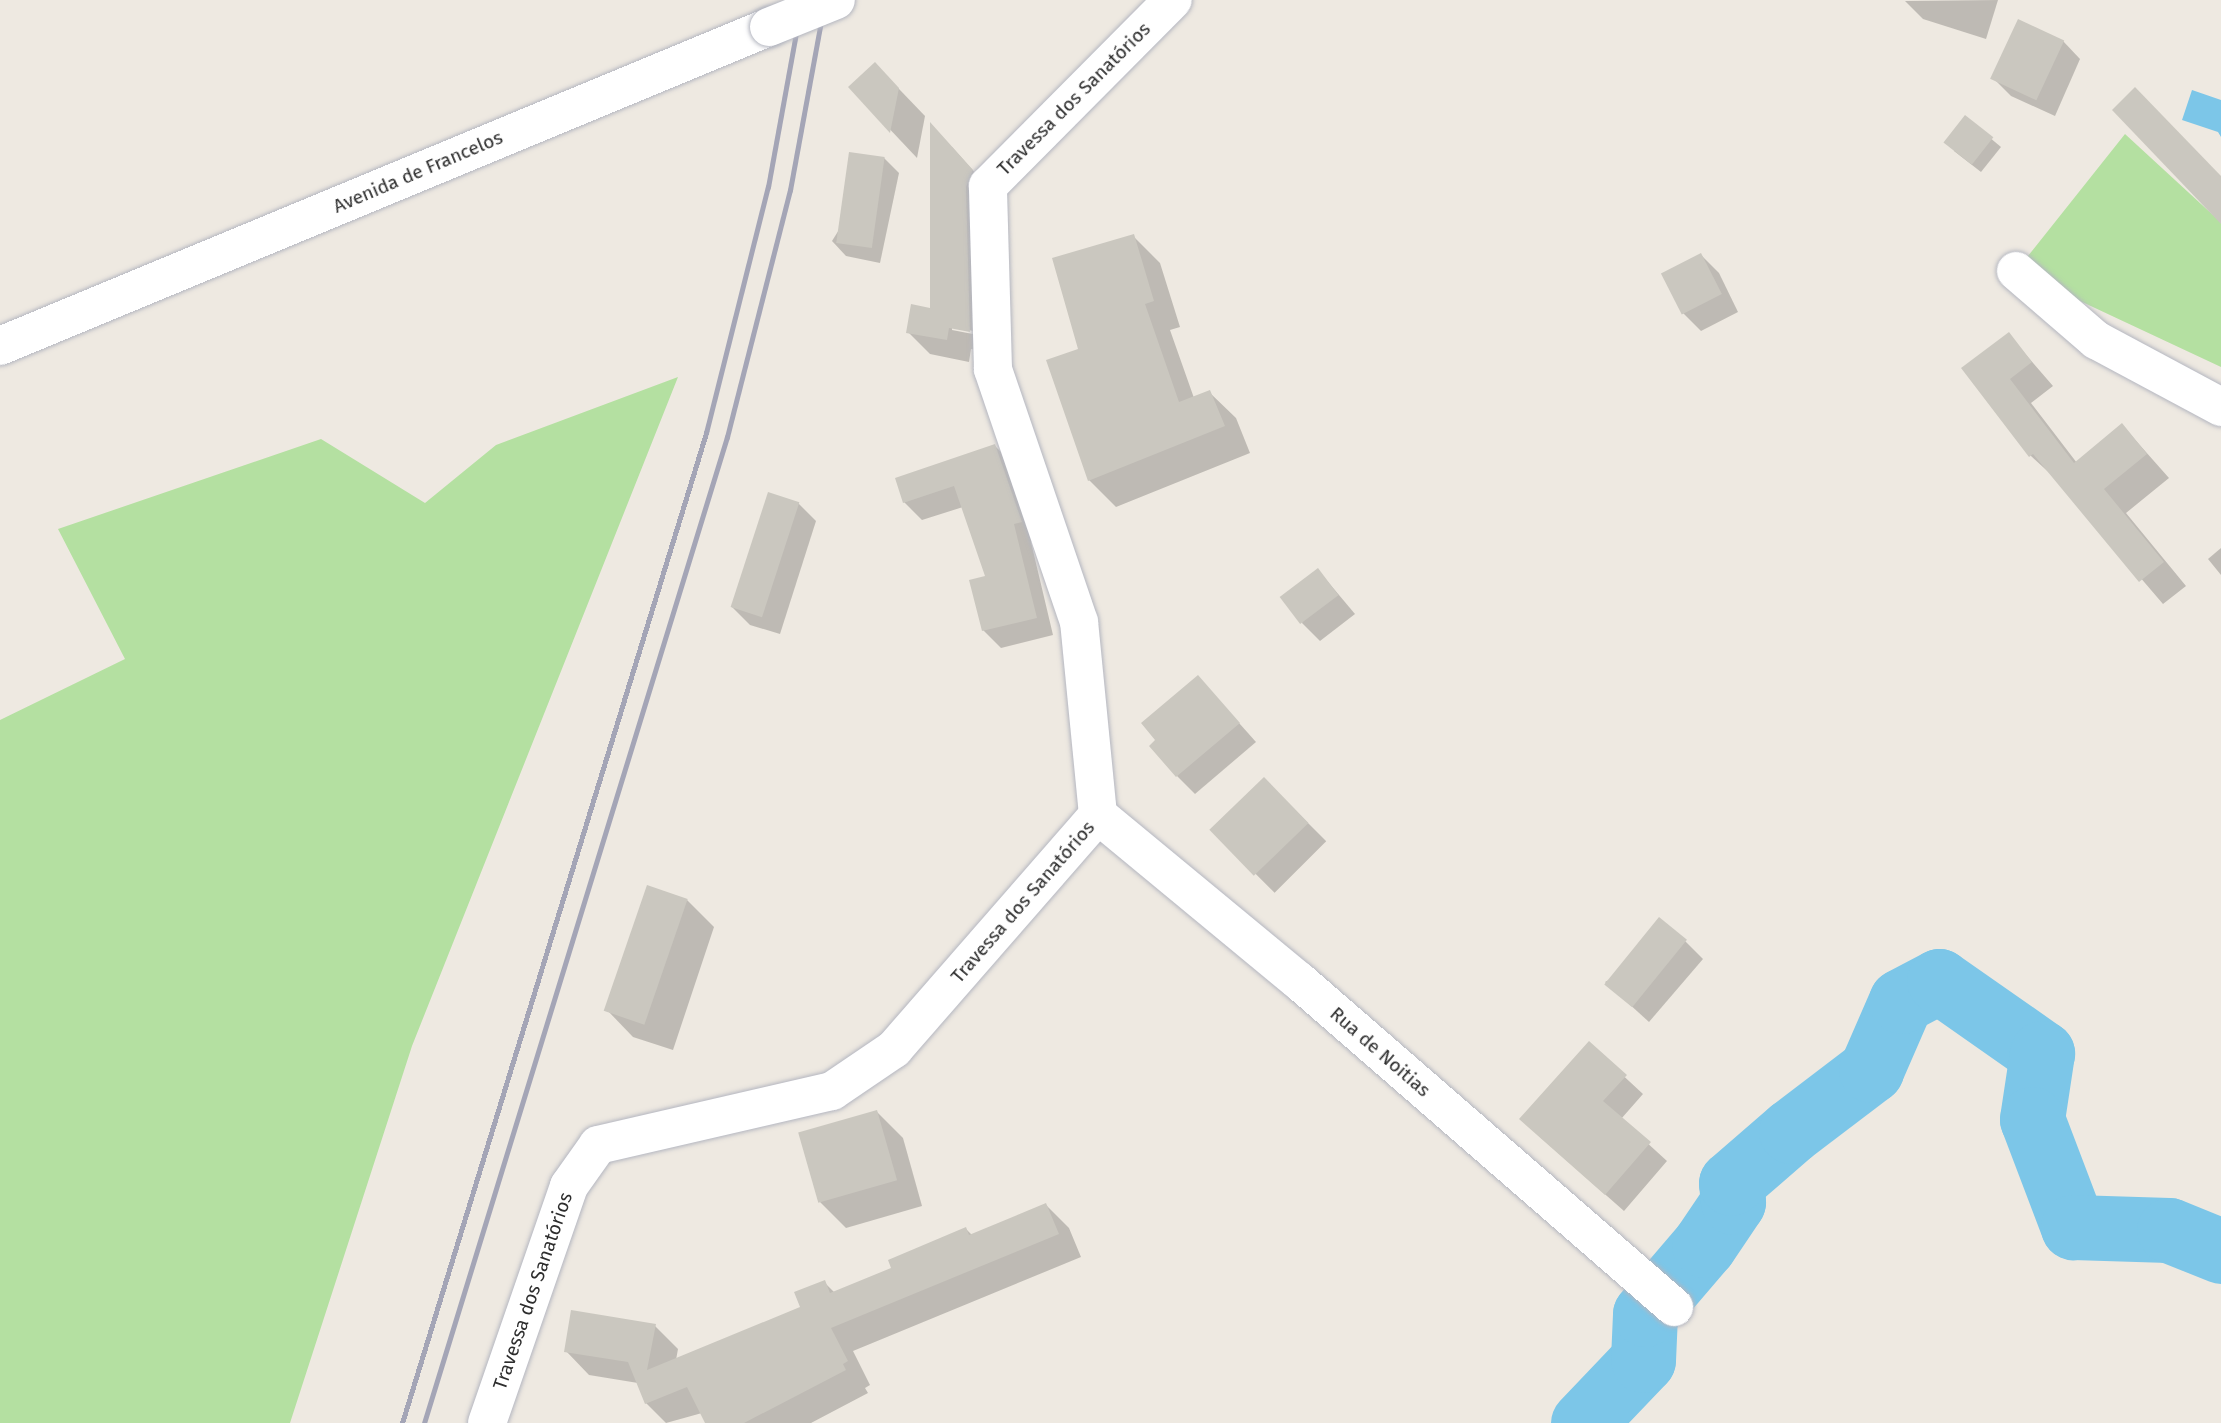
<!DOCTYPE html>
<html>
<head>
<meta charset="utf-8">
<style>
  body { margin:0 }
  #map { position:relative; width:2221px; height:1423px; overflow:hidden; background:#eee9e1; font-family:"Fira Sans",sans-serif }
  div>[style] { position:absolute }
  .green>* { inset:0; background:#b4e0a1 }
  .water>* { inset:0; background:#7cc6e8 }
  .shadow>* { inset:0; background:#0003; transform-origin:0 0 }
  .river>* { height:65px; margin:-32.5px; padding:0 32.5px; transform-origin:32.5px; border-radius:32.5px; background:#7cc6e8 }
  .building>* { inset:0; background:#cac7bf; transform-origin:0 0 }
  .roads { filter:drop-shadow(0 0 2px #b4b6c0) drop-shadow(0 0 2px #b4b6c0) }
  .minor>* { height:38px; margin:-19px; padding:0 19px; transform-origin:19px; border-radius:19px; background:#fff }
  .secondary>* { height:38px; margin:-19px; padding:0 19px; transform-origin:19px; border-radius:19px; background:#fff }
  .rail>* { height:5px; margin:-2.5px; padding:0 2.5px; transform-origin:2.5px; border-radius:2.5px; background:#a4a5b6 }
  .bridges { filter:drop-shadow(0 0 2px #b4b6c0) drop-shadow(0 0 2px #b4b6c0) }
  .secondary-bridge>* { height:38px; margin:-19px; padding:0 19px; transform-origin:19px; border-radius:19px; background:#fff }
  span { translate:-50% -50%; white-space:nowrap; text-align:center; line-height:1.15; -webkit-text-stroke:7px #fff; paint-order:stroke }
  .street-label { font-size:19px; color:#2d2d2d }
</style>
</head>
<body>
<div id="map">
  <div class="green">
    <div style="clip-path:polygon(2125px 134px,2213px 215px,2221px 204px,2221px 367px,2016px 271px)"></div>
    <div style="clip-path:polygon(678px 377px,412px 1046px,290px 1423px,0 1423px,0 720px,125px 659px,58px 529px,321px 439px,425px 503px,496px 445px)"></div>
  </div>
  <div class="water">
    <div style="clip-path:polygon(2192px 90px,2221px 100px,2221px 137px,2218px 132px,2182px 120px)"></div>
  </div>
  <div class="shadow">
    <div style="clip-path:polygon(1998px 0,1986px 39px,1923px 19px,1905px 1px)"></div>
    <div style="clip-path:polygon(2063px 41px,2080px 59px,2055px 116px,2011px 96px,1993px 78px)"></div>
    <div style="clip-path:polygon(875px 64px,925px 116px,917px 158px,850px 87px)"></div>
    <div style="clip-path:polygon(1965px 117px,2001px 147px,1981px 172px,1954px 151px)"></div>
    <div style="clip-path:polygon(evenodd,952px 147px,994px 194px,992px 353px,971px 349px,969px 362px,930px 354px,908px 332px,932px 310px,952px 147px,952px 327px,979px 332px,978px 335px,952px 330px,952px 327px)"></div>
    <div style="clip-path:polygon(884px 158px,899px 173px,880px 263px,846px 256px,832px 241px)"></div>
    <div style="clip-path:polygon(1133px 236px,1160px 263px,1180px 327px,1170px 330px,1194px 398px,1209px 392px,1236px 418px,1250px 453px,1116px 507px,1089px 480px,1080px 350px)"></div>
    <div style="clip-path:polygon(1701px 255px,1719px 273px,1738px 312px,1701px 331px,1683px 313px)"></div>
    <div style="clip-path:polygon(2008px 334px,2053px 386px,2031px 403px,2077px 463px,2122px 425px,2169px 478px,2126px 513px,2186px 586px,2163px 604px,2055px 478px,2031px 456px,1964px 368px)"></div>
    <div style="clip-path:polygon(995px 446px,1013px 464px,1039px 540px,1031px 542px,1053px 635px,1001px 648px,983px 630px,988px 578px,963px 507px,922px 520px,904px 502px)"></div>
    <div style="clip-path:polygon(798px 503px,816px 521px,780px 634px,750px 625px,732px 607px)"></div>
    <div style="clip-path:polygon(2221px 548px,2221px 575px,2208px 559px)"></div>
    <div style="clip-path:polygon(1318px 570px,1355px 614px,1320px 641px,1302px 623px)"></div>
    <div style="clip-path:polygon(1198px 677px,1256px 742px,1195px 794px,1177px 776px)"></div>
    <div style="left:1264px;top:779px;width:88px;height:73px;rotate:45deg"></div>
    <div style="clip-path:polygon(687px 900px,714px 927px,673px 1050px,633px 1037px,607px 1010px)"></div>
    <div style="clip-path:polygon(1685px 941px,1703px 959px,1649px 1022px,1605px 982px)"></div>
    <div style="clip-path:polygon(1589px 1044px,1643px 1094px,1621px 1119px,1667px 1161px,1624px 1211px,1539px 1136px)"></div>
    <div style="clip-path:polygon(877px 1112px,903px 1138px,922px 1206px,846px 1228px,819px 1201px)"></div>
    <div style="clip-path:polygon(1046px 1205px,1069px 1228px,1081px 1257px,853px 1351px,870px 1385px,865px 1388px,868px 1393px,811px 1423px,707px 1423px,702px 1413px,666px 1423px,646px 1403px,638px 1383px,589px 1375px,566px 1351px,655px 1326px,678px 1349px,676px 1360px,802px 1308px,824px 1282px,835px 1293px,893px 1269px,966px 1229px,972px 1235px)"></div>
  </div>
  <div class="river">
    <div style="left:1583px;top:1423px;width:87px;rotate:-46.4deg"></div>
    <div style="left:1643px;top:1360px;width:46px;rotate:-87.5deg"></div>
    <div style="left:1645px;top:1314px;width:91px;rotate:-49.5deg"></div>
    <div style="left:1704px;top:1245px;width:52px;rotate:-56deg"></div>
    <div style="left:1733px;top:1202px;width:19px;rotate:-96deg"></div>
    <div style="left:1731px;top:1183px;width:79px;rotate:-40.9deg"></div>
    <div style="left:1791px;top:1131px;width:101px;rotate:-37.3deg"></div>
    <div style="left:1871px;top:1070px;width:75px;rotate:-66.5deg"></div>
    <div style="left:1901px;top:1001px;width:43px;rotate:-27.8deg"></div>
    <div style="left:1939px;top:981px;width:126px;rotate:35deg"></div>
    <div style="left:2042px;top:1053px;width:67px;rotate:98.6deg"></div>
    <div style="left:2032px;top:1119px;width:116px;rotate:69.2deg"></div>
    <div style="left:2073px;top:1227px;width:96px;rotate:1.8deg"></div>
    <div style="left:2169px;top:1230px;width:56px;rotate:22deg"></div>
  </div>
  <div class="building">
    <div style="left:2018px;top:19px;width:51px;height:66px;rotate:25deg"></div>
    <div style="clip-path:polygon(875px 62px,899px 88px,890px 133px,848px 87px)"></div>
    <div style="clip-path:polygon(2135px 87px,2221px 176px,2221px 224px,2112px 110px)"></div>
    <div style="left:1965px;top:115px;width:36px;height:35px;rotate:38deg"></div>
    <div style="clip-path:polygon(930px 122px,973px 170px,966px 187px,970px 332px,949px 328px,947px 340px,906px 333px,911px 304px,930px 308px)"></div>
    <div style="left:849px;top:152px;width:36px;height:92px;rotate:8deg"></div>
    <div style="clip-path:polygon(1134px 234px,1154px 301px,1145px 304px,1179px 402px,1210px 390px,1225px 426px,1088px 481px,1046px 360px,1078px 349px,1052px 258px)"></div>
    <div style="left:1701px;top:253px;width:46px;height:45px;rotate:63deg"></div>
    <div style="clip-path:polygon(2009px 332px,2032px 362px,2010px 379px,2074px 463px,2122px 423px,2147px 454px,2104px 489px,2164px 562px,2139px 582px,2033px 454px,2029px 457px,1961px 368px)"></div>
    <div style="clip-path:polygon(995px 444px,1022px 522px,1014px 524px,1037px 618px,982px 631px,969px 580px,985px 576px,954px 486px,903px 503px,895px 478px)"></div>
    <div style="left:768px;top:492px;width:33px;height:121px;rotate:18deg"></div>
    <div style="left:1318px;top:568px;width:34px;height:48px;rotate:53deg"></div>
    <div style="clip-path:polygon(1198px 675px,1240px 723px,1176px 777px,1149px 746px,1155px 740px,1141px 723px)"></div>
    <div style="left:1264px;top:777px;width:64px;height:76px;rotate:46deg"></div>
    <div style="left:647px;top:885px;width:43px;height:133px;rotate:19deg"></div>
    <div style="left:1659px;top:917px;width:36px;height:87px;rotate:39deg"></div>
    <div style="clip-path:polygon(1589px 1041px,1627px 1075px,1603px 1101px,1651px 1142px,1605px 1195px,1519px 1119px)"></div>
    <div style="left:877px;top:1110px;width:73px;height:82px;rotate:74deg"></div>
    <div style="clip-path:polygon(1046px 1203px,1059px 1234px,831px 1328px,848px 1361px,843px 1364px,846px 1370px,744px 1423px,705px 1423px,687px 1387px,645px 1404px,628px 1362px,564px 1352px,571px 1310px,656px 1324px,647px 1370px,800px 1307px,794px 1292px,825px 1280px,830px 1293px,891px 1268px,888px 1260px,966px 1227px,969px 1235px)"></div>
  </div>
  <div class="roads">
    <div class="minor">
      <div style="left:2016px;top:271px;width:106px;rotate:40.8deg"></div>
      <div style="left:2096px;top:340px;width:142px;rotate:28.2deg"></div>
      <div style="left:1098px;top:815px;width:261px;rotate:39.6deg"></div>
      <div style="left:1299px;top:981px;width:497px;rotate:41deg"></div>
      <div style="left:487px;top:1423px;width:251px;rotate:-70.9deg"></div>
      <div style="left:569px;top:1186px;width:50px;rotate:-54.7deg"></div>
      <div style="left:598px;top:1145px;width:240px;rotate:-13deg"></div>
      <div style="left:832px;top:1091px;width:75px;rotate:-34.1deg"></div>
      <div style="left:894px;top:1049px;width:310px;rotate:-48.9deg"></div>
      <div style="left:1098px;top:815px;width:194px;rotate:-95.6deg"></div>
      <div style="left:1079px;top:622px;width:267px;rotate:-108.8deg"></div>
      <div style="left:993px;top:369px;width:183px;rotate:-91.6deg"></div>
      <div style="left:988px;top:186px;width:262px;rotate:-45.2deg"></div>
    </div>
    <div class="secondary">
      <div style="left:0;top:346px;width:833px;rotate:-22.53deg"></div>
    </div>
  </div>
  <div class="rail">
    <div style="left:402px;top:1423px;width:1036px;rotate:-72.93deg"></div>
    <div style="left:706px;top:433px;width:254px;rotate:-75.9deg"></div>
    <div style="left:768px;top:187px;width:190px;rotate:-79.7deg"></div>
    <div style="left:424px;top:1423px;width:1032px;rotate:-72.92deg"></div>
    <div style="left:727px;top:437px;width:255px;rotate:-75.7deg"></div>
    <div style="left:790px;top:190px;width:193px;rotate:-79.6deg"></div>
  </div>
  <div class="bridges">
    <div class="secondary-bridge">
      <div style="left:769px;top:27px;width:72px;rotate:-21.9deg"></div>
    </div>
  </div>
  <div class="street-label">
    <span style="left:1074px;top:99px;rotate:-45deg">Travessa dos Sanatórios</span>
    <span style="left:418px;top:172px;rotate:-23deg">Avenida de Francelos</span>
    <span style="left:1023px;top:902px;rotate:-49deg">Travessa dos Sanatórios</span>
    <span style="left:1380px;top:1052px;rotate:41deg">Rua de Noitias</span>
    <span style="left:533px;top:1291px;rotate:-71deg">Travessa dos Sanatórios</span>
  </div>
</div>
</body>
</html>
